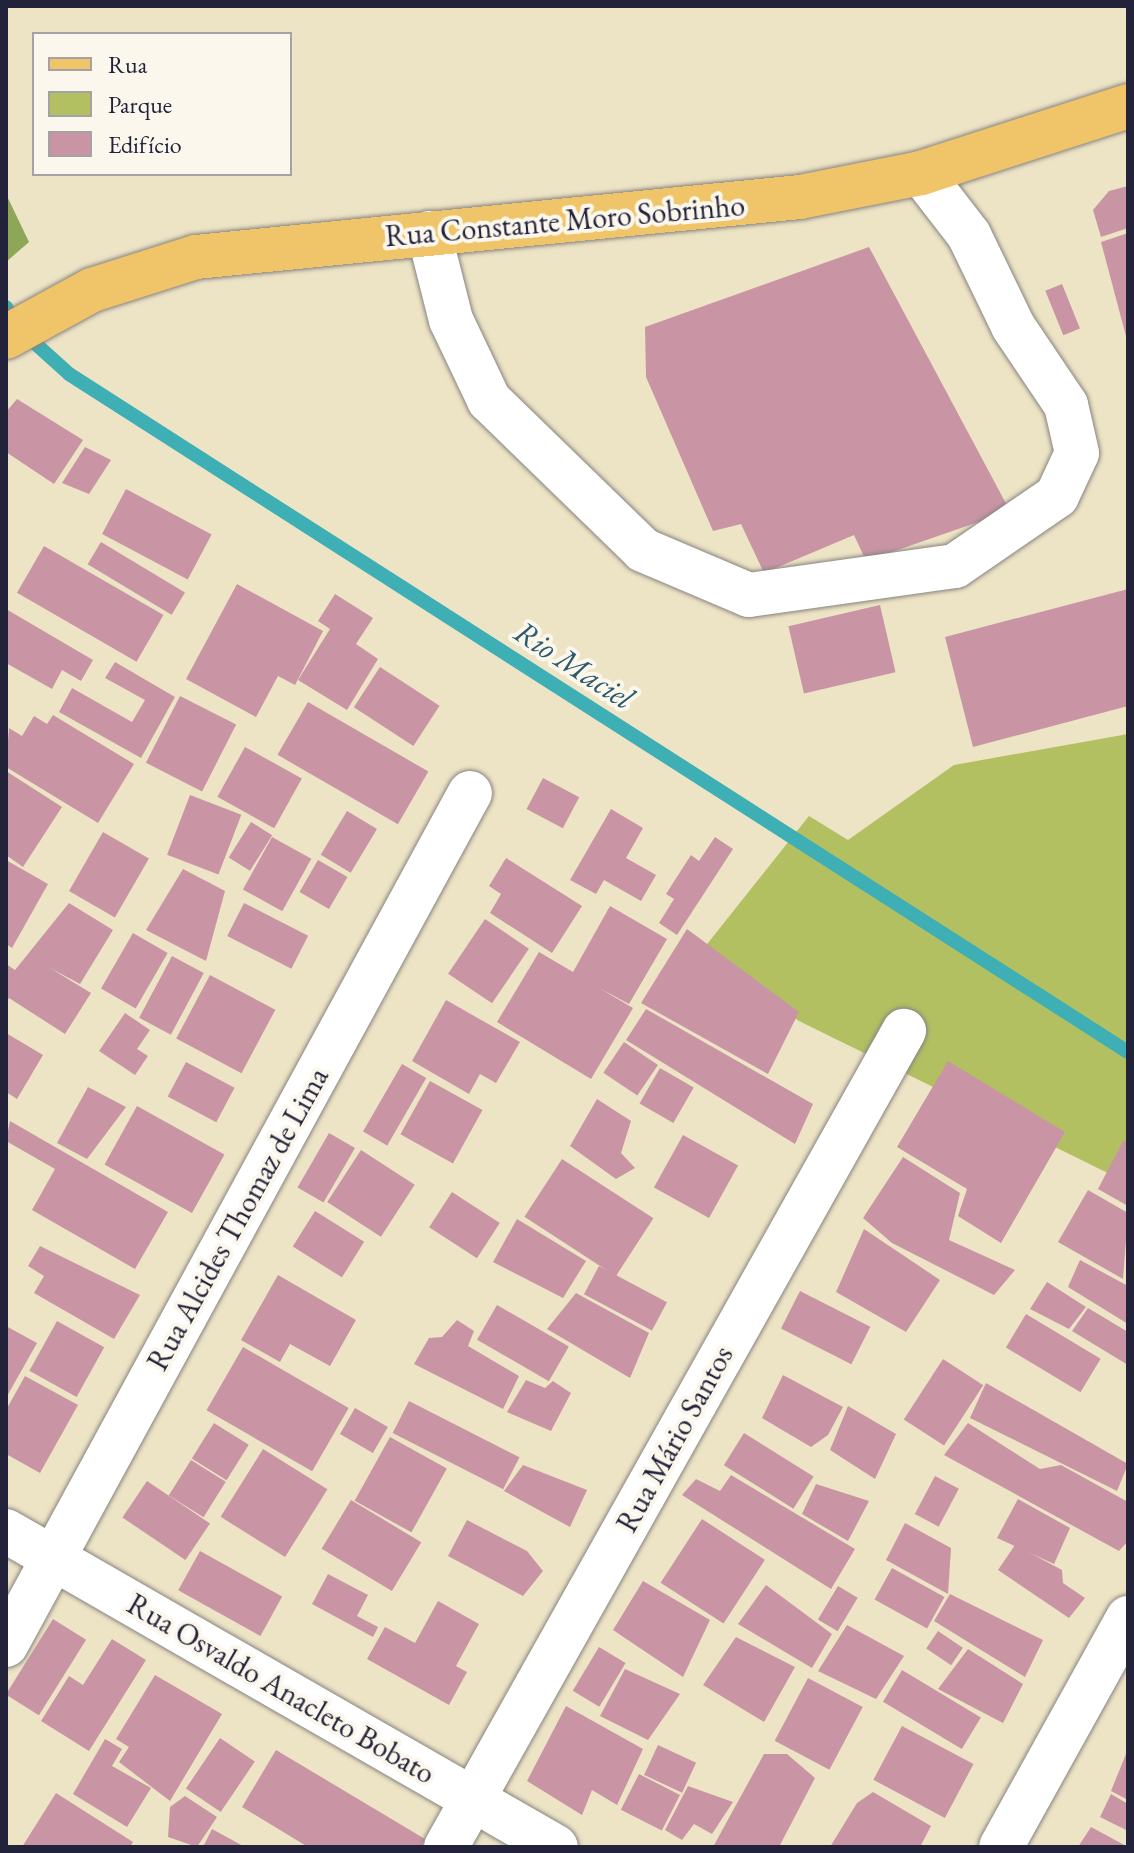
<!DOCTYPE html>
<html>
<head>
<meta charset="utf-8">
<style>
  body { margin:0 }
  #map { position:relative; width:1134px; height:1853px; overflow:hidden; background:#ede4c5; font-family:"EB Garamond",serif }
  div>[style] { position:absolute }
  .green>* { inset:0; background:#b2c062 }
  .forest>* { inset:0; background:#8da658 }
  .stream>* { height:14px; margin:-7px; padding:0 7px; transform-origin:7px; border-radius:7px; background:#3eafb5 }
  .building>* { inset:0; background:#c995a5; transform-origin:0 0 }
  .roads { filter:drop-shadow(0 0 2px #888380) drop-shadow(0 0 2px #888380) }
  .minor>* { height:44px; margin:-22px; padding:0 22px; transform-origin:22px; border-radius:22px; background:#fff }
  .major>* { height:44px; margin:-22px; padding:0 22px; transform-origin:22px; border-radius:22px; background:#f0c469 }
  span { translate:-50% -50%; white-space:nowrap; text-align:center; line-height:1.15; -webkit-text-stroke:8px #fbf7ec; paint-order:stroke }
  .street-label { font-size:30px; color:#22223b }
  .water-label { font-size:32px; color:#2d5a6c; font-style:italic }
  .frame { position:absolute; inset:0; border:8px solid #22223b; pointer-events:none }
  .legend { position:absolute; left:32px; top:32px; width:260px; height:144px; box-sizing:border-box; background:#fbf7ec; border:2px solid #a4a2a5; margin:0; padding:10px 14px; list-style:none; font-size:24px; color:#22223b }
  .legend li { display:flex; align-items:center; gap:16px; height:40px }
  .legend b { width:40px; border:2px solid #a4a2a5 }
</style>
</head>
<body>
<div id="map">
  <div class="green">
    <div style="clip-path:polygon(1128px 734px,1128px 1183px,799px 1021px,700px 953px,809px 816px,848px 840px,954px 765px)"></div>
  </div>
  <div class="forest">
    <div style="clip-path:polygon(6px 194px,29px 242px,6px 262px)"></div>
  </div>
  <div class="stream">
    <div style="left:6px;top:307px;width:24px;rotate:60deg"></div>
    <div style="left:18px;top:328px;width:69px;rotate:42deg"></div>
    <div style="left:69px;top:374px;width:1257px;rotate:32.63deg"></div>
  </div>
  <div class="building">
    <div style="clip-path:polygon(1128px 186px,1128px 228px,1101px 237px,1093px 210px,1109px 191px)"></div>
    <div style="clip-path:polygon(1128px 233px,1128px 340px,1127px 340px,1101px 242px)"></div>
    <div style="clip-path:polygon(869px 247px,1010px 511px,866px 561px,854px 535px,764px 573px,741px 524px,713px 531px,646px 377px,645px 327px)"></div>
    <div style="left:1062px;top:284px;width:48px;height:18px;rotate:68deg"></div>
    <div style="clip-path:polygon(17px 399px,83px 440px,54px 484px,6px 452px,6px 412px)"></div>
    <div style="clip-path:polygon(85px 447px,111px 460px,89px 494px,62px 483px)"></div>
    <div style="left:126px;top:489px;width:97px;height:51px;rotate:28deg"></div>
    <div style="left:101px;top:542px;width:98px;height:26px;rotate:31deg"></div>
    <div style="left:44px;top:546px;width:138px;height:54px;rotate:30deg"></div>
    <div style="clip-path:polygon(237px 584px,323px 631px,295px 685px,278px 676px,256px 717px,186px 679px)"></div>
    <div style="clip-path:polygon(1128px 589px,1128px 706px,973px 747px,945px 637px)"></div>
    <div style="clip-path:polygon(335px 594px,373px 618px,356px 644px,378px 659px,347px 710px,298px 680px,330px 629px,318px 621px)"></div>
    <div style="left:880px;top:605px;width:69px;height:94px;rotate:77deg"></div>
    <div style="clip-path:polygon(6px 609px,93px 660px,81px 681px,62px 670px,52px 689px,6px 663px)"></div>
    <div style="clip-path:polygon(115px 662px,175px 697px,141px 758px,59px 712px,72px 688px,132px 722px,145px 700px,105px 678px)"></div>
    <div style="left:380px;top:667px;width:71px;height:48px;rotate:33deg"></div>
    <div style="left:180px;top:696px;width:63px;height:75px;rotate:27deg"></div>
    <div style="left:308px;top:702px;width:139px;height:61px;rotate:30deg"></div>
    <div style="clip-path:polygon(53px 715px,134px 764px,98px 823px,6px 767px,9px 728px,22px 736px,34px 716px,47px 724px)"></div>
    <div style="left:245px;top:747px;width:65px;height:57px;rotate:29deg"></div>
    <div style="clip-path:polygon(6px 771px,62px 807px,23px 867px,6px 855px)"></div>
    <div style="left:543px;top:778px;width:41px;height:35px;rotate:28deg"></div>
    <div style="left:190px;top:795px;width:55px;height:64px;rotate:21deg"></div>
    <div style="clip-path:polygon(611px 809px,643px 828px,626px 858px,656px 875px,641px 901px,604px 880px,596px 894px,570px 880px)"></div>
    <div style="left:347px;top:811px;width:35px;height:51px;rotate:31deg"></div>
    <div style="left:251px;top:822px;width:25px;height:42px;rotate:32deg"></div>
    <div style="left:103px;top:832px;width:53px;height:68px;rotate:30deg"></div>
    <div style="left:272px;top:837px;width:45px;height:60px;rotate:29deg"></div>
    <div style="clip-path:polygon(715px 837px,733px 849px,677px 935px,659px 923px,674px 899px,666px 894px,691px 855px,699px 861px)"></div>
    <div style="clip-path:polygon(506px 858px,582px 906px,552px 953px,490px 913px,501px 894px,489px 886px)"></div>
    <div style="clip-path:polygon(6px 860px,48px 884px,12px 948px,6px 944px)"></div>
    <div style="left:318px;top:860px;width:34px;height:37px;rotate:30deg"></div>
    <div style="clip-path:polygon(183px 869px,225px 891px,206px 961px,146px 930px)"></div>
    <div style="clip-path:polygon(69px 903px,113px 930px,80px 984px,50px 968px,91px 993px,65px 1034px,9px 998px,6px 1003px,6px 964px,15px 970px)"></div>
    <div style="left:244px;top:903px;width:72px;height:37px;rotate:27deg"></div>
    <div style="clip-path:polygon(610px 906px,667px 939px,629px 1004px,599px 988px,633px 1008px,591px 1079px,497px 1022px,539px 952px,573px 972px)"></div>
    <div style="left:485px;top:919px;width:53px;height:66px;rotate:34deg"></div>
    <div style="clip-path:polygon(687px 929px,799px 1012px,768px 1074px,641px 1003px)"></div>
    <div style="left:133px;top:933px;width:40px;height:64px;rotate:30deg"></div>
    <div style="left:172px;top:956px;width:36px;height:70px;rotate:28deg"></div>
    <div style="left:210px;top:975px;width:74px;height:72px;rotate:28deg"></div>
    <div style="clip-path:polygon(446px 1000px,520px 1042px,496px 1083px,480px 1074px,469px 1094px,412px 1061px)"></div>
    <div style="clip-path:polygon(646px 1009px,813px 1104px,795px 1144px,626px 1040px)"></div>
    <div style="clip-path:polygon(125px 1013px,150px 1030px,137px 1049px,148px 1056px,135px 1075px,99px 1051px)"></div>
    <div style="clip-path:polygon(6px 1033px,43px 1055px,17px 1099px,6px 1092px)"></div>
    <div style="left:624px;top:1042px;width:41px;height:37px;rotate:34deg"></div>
    <div style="clip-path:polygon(948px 1061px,1065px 1132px,1001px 1243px,958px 1216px,967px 1189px,897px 1147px)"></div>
    <div style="left:186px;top:1062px;width:55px;height:39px;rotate:28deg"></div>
    <div style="left:402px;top:1064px;width:28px;height:78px;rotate:30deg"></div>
    <div style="left:660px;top:1068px;width:39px;height:41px;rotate:30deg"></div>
    <div style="left:430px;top:1081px;width:60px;height:61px;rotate:29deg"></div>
    <div style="clip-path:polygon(88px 1087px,126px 1107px,87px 1159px,57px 1143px)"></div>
    <div style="clip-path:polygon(597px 1099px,631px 1121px,621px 1153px,635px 1168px,616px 1179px,570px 1146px)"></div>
    <div style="left:137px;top:1106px;width:100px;height:67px;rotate:29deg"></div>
    <div style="clip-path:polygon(10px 1121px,168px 1212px,135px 1269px,32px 1210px,55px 1169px,6px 1141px)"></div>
    <div style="left:329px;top:1133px;width:30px;height:63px;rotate:30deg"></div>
    <div style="left:683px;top:1135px;width:63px;height:60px;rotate:29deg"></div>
    <div style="clip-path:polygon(1123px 1141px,1128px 1143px,1128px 1206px,1098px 1189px)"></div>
    <div style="left:361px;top:1150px;width:64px;height:62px;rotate:33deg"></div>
    <div style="clip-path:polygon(903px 1157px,960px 1193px,949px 1240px,1015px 1270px,994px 1295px,892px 1243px,863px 1218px)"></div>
    <div style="left:562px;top:1159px;width:109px;height:69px;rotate:33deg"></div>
    <div style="clip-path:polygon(1088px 1190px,1128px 1213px,1123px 1279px,1058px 1242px)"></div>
    <div style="left:452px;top:1192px;width:57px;height:42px;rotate:33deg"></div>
    <div style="left:315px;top:1211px;width:58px;height:42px;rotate:32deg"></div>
    <div style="clip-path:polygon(517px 1219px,586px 1261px,563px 1298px,493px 1262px)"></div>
    <div style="clip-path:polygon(864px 1229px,940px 1280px,906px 1332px,836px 1292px)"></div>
    <div style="clip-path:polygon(40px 1246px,140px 1295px,114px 1339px,34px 1293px,44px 1276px,28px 1266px)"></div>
    <div style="clip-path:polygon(1080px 1260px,1128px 1286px,1128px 1324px,1068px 1287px)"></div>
    <div style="left:599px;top:1266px;width:77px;height:32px;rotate:28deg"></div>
    <div style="clip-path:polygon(278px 1275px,356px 1320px,330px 1366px,290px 1344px,280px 1362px,241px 1340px)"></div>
    <div style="clip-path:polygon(1047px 1282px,1086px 1307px,1069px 1329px,1030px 1309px)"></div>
    <div style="left:800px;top:1291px;width:79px;height:42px;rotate:27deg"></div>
    <div style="clip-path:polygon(576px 1293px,649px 1333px,630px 1378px,547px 1329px)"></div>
    <div style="left:497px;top:1305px;width:83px;height:40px;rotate:30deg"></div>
    <div style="clip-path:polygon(1088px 1308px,1128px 1332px,1128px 1365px,1072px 1331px)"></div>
    <div style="left:1026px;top:1314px;width:87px;height:39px;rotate:31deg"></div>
    <div style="clip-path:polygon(457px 1320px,474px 1331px,468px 1346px,519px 1376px,503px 1409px,414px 1364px,429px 1338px,442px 1337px)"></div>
    <div style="left:57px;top:1321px;width:54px;height:57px;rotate:29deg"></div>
    <div style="clip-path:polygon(6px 1326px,37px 1343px,6px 1398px)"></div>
    <div style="left:243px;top:1347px;width:122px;height:73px;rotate:30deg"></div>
    <div style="left:943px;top:1359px;width:48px;height:72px;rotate:33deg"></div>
    <div style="clip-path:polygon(783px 1375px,843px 1407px,828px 1435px,811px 1447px,762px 1418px)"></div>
    <div style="clip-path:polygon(25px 1376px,78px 1405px,40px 1473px,6px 1454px,6px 1410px)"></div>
    <div style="clip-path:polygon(526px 1380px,545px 1388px,553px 1381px,571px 1393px,551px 1431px,507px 1412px)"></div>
    <div style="clip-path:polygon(986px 1383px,1128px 1464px,1117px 1491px,970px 1418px)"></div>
    <div style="left:409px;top:1401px;width:124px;height:36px;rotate:27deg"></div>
    <div style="clip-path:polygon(848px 1406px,896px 1434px,875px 1479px,830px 1450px)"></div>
    <div style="left:355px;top:1408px;width:38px;height:30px;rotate:30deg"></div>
    <div style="left:214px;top:1423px;width:41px;height:42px;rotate:32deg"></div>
    <div style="clip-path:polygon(968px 1423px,1040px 1469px,1061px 1465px,1128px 1502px,1128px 1541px,1119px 1551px,944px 1455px)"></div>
    <div style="left:744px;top:1433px;width:82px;height:38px;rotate:32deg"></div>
    <div style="left:390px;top:1437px;width:65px;height:73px;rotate:29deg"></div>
    <div style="left:263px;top:1449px;width:76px;height:80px;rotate:32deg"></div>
    <div style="left:191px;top:1460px;width:41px;height:42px;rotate:32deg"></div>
    <div style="clip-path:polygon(523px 1465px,587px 1490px,570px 1527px,504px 1491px)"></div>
    <div style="clip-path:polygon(731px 1475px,855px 1549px,831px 1589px,682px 1495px,696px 1479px,720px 1491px)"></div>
    <div style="left:935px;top:1476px;width:27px;height:43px;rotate:28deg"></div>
    <div style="left:147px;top:1481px;width:76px;height:44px;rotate:34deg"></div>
    <div style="clip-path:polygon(816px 1484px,869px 1501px,848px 1541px,802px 1514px)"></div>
    <div style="clip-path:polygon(1018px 1499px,1070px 1528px,1054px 1564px,997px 1538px)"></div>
    <div style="left:351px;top:1500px;width:82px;height:57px;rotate:31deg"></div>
    <div style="left:702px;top:1519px;width:75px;height:76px;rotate:33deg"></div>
    <div style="clip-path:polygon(467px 1520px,527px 1551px,543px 1571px,523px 1596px,448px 1556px)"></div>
    <div style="clip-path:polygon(905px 1523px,951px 1548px,948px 1594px,886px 1560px)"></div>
    <div style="clip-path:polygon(1015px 1545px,1062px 1570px,1063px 1583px,1085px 1598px,1069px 1618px,998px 1570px)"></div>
    <div style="left:200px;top:1551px;width:94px;height:45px;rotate:29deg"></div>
    <div style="left:892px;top:1568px;width:60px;height:36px;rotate:29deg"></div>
    <div style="clip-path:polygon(328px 1574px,368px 1595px,357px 1616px,378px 1627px,373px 1637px,312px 1604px)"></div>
    <div style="clip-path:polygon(643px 1581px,710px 1620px,683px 1677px,613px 1630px)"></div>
    <div style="clip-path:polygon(766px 1585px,832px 1634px,812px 1668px,738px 1624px)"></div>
    <div style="left:838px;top:1586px;width:23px;height:39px;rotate:31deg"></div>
    <div style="clip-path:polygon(950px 1594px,1043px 1640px,1025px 1677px,934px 1621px)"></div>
    <div style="clip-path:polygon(438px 1601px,479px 1624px,456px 1666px,467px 1672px,449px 1705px,367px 1659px,385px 1627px,415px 1643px)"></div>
    <div style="left:53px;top:1619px;width:39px;height:89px;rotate:32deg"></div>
    <div style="clip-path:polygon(847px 1625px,904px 1656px,876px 1699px,818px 1671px)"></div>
    <div style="left:938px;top:1631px;width:30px;height:21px;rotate:34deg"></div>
    <div style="clip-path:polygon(736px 1637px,795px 1667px,764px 1722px,703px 1685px)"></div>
    <div style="clip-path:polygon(112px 1639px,146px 1660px,89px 1751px,41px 1721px,69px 1676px,83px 1685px)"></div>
    <div style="left:599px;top:1647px;width:31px;height:51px;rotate:31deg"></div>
    <div style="clip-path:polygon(968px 1649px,1023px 1684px,1003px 1723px,938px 1689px)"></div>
    <div style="clip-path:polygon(625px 1669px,680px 1694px,648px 1740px,600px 1716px)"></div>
    <div style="left:902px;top:1670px;width:92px;height:37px;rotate:31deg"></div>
    <div style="clip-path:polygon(155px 1675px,222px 1714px,170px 1801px,119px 1762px,129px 1747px,116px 1739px)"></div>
    <div style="left:808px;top:1678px;width:62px;height:71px;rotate:28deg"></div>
    <div style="clip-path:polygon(566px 1706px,643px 1749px,617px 1805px,592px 1790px,582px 1815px,527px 1781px)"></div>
    <div style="left:902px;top:1726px;width:81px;height:61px;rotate:28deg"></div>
    <div style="left:220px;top:1738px;width:42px;height:61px;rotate:34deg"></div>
    <div style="clip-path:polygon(105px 1739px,122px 1749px,112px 1766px,151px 1788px,127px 1827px,73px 1794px)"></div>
    <div style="left:658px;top:1745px;width:42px;height:33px;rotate:25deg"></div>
    <div style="clip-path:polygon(1128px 1749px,1128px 1800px,1111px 1791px)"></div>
    <div style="clip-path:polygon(276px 1750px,425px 1839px,421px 1847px,308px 1847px,242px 1807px)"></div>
    <div style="clip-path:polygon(764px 1754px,787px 1754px,815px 1778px,779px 1847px,713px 1847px)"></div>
    <div style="left:639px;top:1774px;width:46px;height:40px;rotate:27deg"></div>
    <div style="clip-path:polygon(688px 1786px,733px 1802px,712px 1834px,694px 1824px,682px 1840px,665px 1830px)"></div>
    <div style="clip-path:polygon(873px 1792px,931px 1826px,920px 1847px,830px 1847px,857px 1803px)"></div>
    <div style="clip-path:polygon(56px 1793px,133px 1842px,130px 1847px,22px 1847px)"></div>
    <div style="clip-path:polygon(1111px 1794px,1128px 1804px,1128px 1831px,1100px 1817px)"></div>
    <div style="clip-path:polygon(185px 1796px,217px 1817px,197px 1847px,168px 1837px,170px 1807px)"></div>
    <div style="clip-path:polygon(1091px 1827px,1128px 1847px,1078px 1847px)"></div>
    <div style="clip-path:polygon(212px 1829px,245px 1847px,203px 1847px)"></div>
  </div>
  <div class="roads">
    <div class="minor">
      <div style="left:429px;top:233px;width:90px;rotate:75.8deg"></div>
      <div style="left:451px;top:320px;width:89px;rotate:64.6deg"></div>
      <div style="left:489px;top:400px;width:215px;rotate:44.2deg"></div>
      <div style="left:643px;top:550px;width:115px;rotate:23deg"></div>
      <div style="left:749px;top:595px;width:208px;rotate:-8deg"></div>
      <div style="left:955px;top:566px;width:124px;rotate:-34.5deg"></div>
      <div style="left:1057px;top:496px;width:47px;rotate:-65.1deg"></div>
      <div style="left:1077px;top:453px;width:49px;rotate:-102.9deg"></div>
      <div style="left:1066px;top:405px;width:95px;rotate:-123.9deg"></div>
      <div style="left:1013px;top:326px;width:101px;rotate:-115.8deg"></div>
      <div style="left:969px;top:235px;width:78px;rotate:-127.7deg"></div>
      <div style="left:6px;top:1531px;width:634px;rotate:29.88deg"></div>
      <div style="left:6px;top:1645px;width:970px;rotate:-61.43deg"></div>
      <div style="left:446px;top:1847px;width:936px;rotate:-60.7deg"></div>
      <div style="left:1001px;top:1847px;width:262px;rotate:-61deg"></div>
    </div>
    <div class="major">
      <div style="left:6px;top:337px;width:98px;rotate:-28.7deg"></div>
      <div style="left:92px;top:290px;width:109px;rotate:-17.6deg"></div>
      <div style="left:196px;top:257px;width:607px;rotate:-5.67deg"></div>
      <div style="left:800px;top:197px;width:123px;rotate:-11.2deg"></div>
      <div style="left:921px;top:173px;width:218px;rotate:-17.9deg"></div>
    </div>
  </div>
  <div class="street-label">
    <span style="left:565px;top:221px;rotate:-5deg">Rua Constante Moro Sobrinho</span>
    <span style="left:238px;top:1219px;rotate:-61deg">Rua Alcides Thomaz de Lima</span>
    <span style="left:675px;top:1439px;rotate:-61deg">Rua Mário Santos</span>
    <span style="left:281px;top:1689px;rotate:30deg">Rua Osvaldo Anacleto Bobato</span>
  </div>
  <div class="water-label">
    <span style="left:574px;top:665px;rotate:33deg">Rio Maciel</span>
  </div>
  <div class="frame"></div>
  <ul class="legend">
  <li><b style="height:10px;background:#f0c469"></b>Rua</li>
  <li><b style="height:22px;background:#b2c062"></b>Parque</li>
  <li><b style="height:22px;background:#c995a5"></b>Edifício</li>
  </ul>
</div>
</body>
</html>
